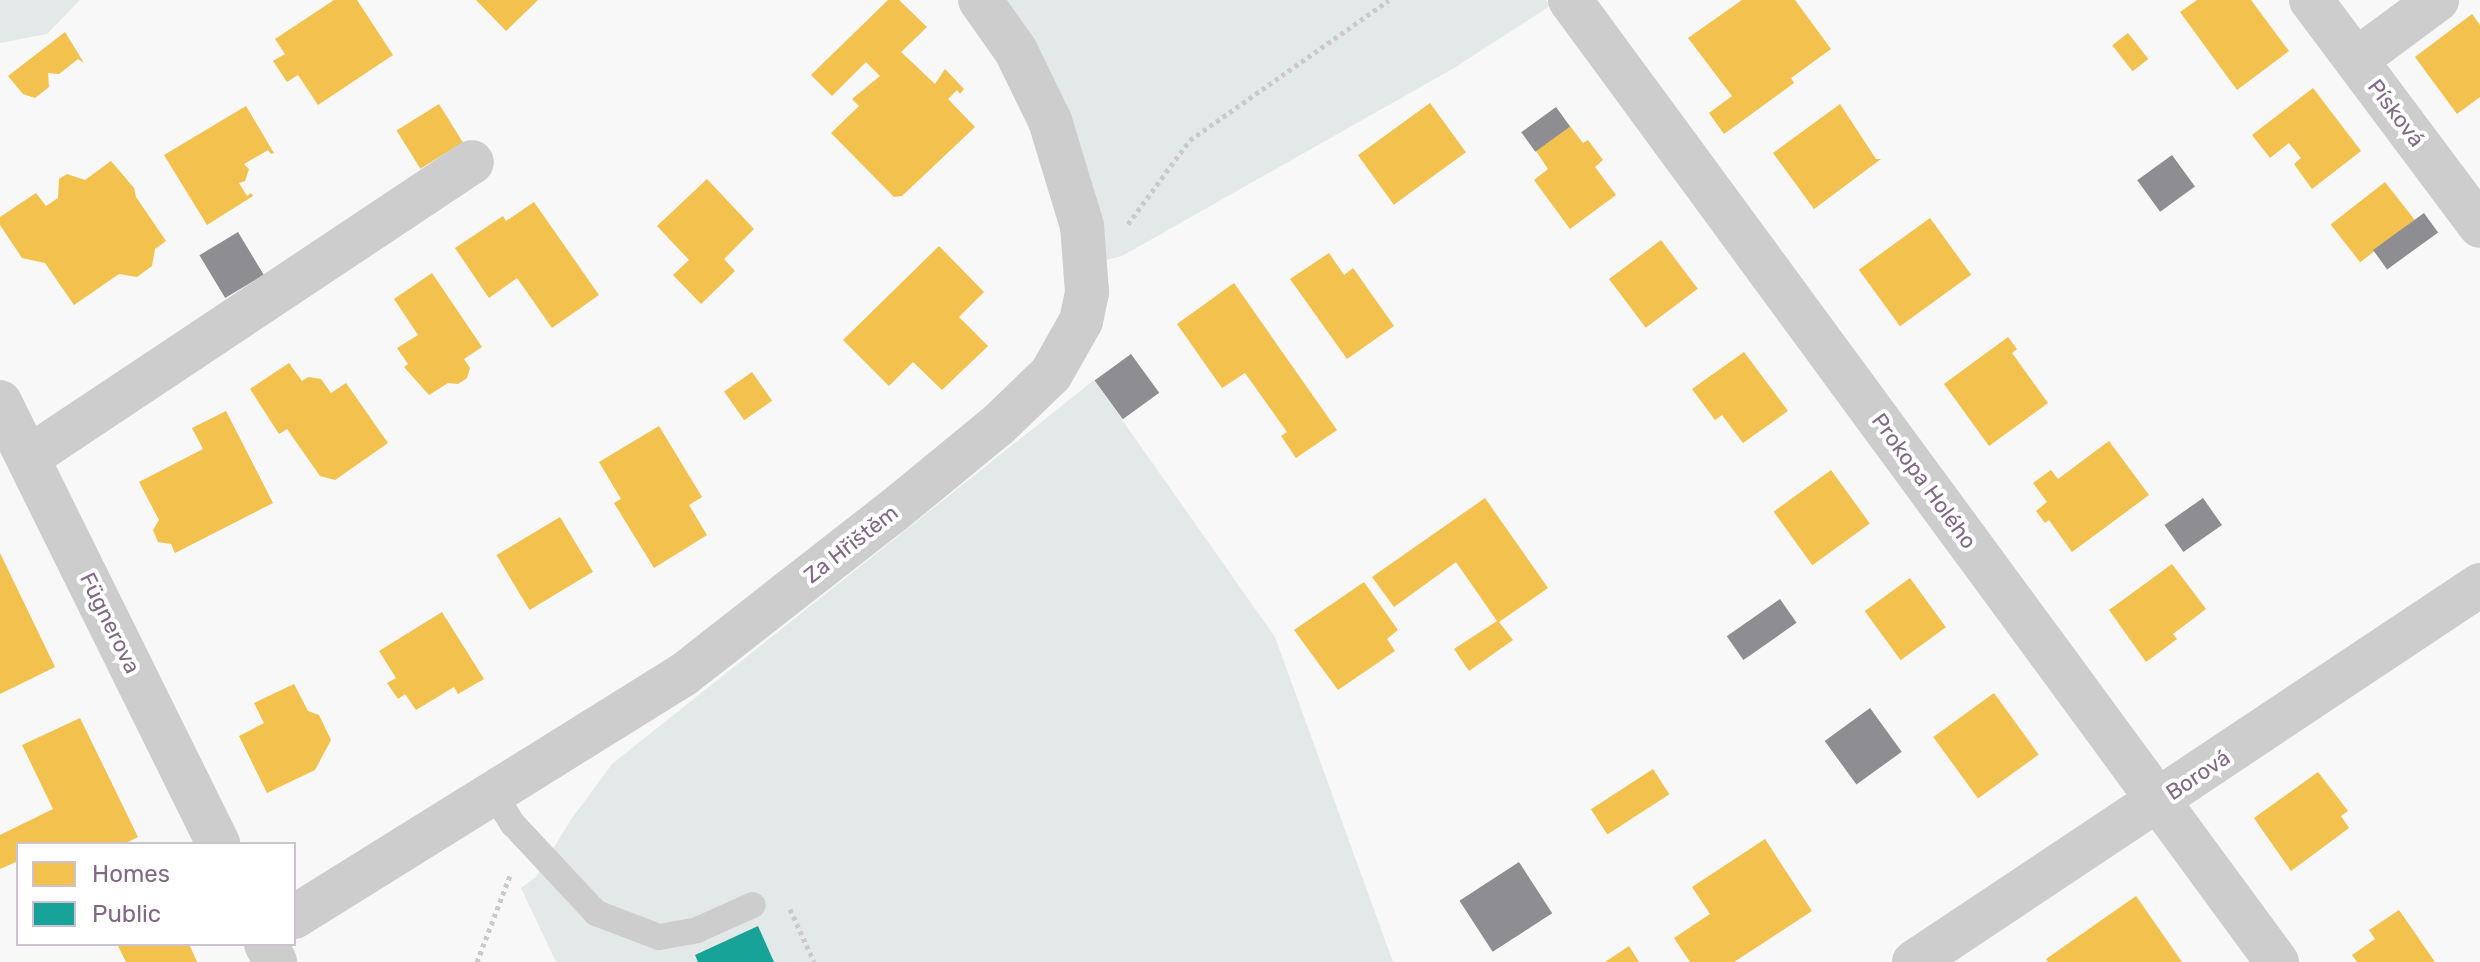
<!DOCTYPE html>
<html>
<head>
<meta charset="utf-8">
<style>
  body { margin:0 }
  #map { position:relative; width:2480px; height:962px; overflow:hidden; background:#f7f8f7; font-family:Rubik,sans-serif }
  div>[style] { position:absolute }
  .green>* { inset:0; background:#e3e9e8 }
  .homes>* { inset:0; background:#f2c14e; transform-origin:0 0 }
  .public>* { inset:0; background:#17a398 }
  .industry>* { inset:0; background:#8d8d92; transform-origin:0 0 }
  .path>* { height:5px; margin-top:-2.5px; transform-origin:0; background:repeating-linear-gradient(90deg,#cbc9cc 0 4px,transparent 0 8px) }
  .service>* { height:26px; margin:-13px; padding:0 13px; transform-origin:13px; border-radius:13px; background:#cecdce }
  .minor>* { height:44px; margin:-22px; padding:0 22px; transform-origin:22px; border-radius:22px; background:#cecdce }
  span { translate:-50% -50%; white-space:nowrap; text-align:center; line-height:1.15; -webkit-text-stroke:8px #fff; paint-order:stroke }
  .street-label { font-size:22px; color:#826887 }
  .legend { position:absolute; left:16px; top:842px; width:280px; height:104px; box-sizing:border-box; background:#fff; border:2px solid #cdc3cf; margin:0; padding:10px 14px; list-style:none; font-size:24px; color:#826887 }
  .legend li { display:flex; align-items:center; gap:16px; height:40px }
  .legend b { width:40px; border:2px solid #cdc3cf }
</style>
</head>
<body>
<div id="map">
  <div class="green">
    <div style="clip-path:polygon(0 0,80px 0,47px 34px,0 43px)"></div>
    <div style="clip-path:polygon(998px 0,1546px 0,1550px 6px,1454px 68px,1122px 256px,1102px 261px)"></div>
    <div style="clip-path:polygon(1094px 380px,1275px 637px,1393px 962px,556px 962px,521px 888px,536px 877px,570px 821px,612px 764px)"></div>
  </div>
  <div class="homes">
    <div style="clip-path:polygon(334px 0,357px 0,393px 55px,318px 105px,298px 75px,287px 82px,273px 61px,285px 54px,275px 39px)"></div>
    <div style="clip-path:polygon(476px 0,538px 0,506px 31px)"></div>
    <div style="clip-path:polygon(888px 0,899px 0,927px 27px,901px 52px,935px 84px,945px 69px,964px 89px,960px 94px,957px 90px,948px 99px,975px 127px,902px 196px,894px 197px,831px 133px,859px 106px,852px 99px,880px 76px,866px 62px,832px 96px,811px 75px)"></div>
    <div style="clip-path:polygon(1742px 0,1795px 0,1831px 49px,1791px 78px,1794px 83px,1724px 134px,1709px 113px,1732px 96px,1688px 38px)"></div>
    <div style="clip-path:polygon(2197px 0,2251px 0,2289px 51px,2237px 90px,2180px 12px)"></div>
    <div style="clip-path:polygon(2472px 14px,2480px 25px,2480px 97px,2457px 114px,2415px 57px)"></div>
    <div style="clip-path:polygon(65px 32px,84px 63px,78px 59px,59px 74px,48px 73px,49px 87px,35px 98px,23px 94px,8px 76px)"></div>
    <div style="left:2128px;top:33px;width:33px;height:20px;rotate:52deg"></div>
    <div style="clip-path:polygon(2313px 88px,2361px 151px,2312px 189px,2294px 164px,2301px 158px,2289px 143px,2270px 158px,2252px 135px)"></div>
    <div style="left:1430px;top:103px;width:61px;height:89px;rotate:54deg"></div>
    <div style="left:439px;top:104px;width:45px;height:50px;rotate:58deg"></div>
    <div style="clip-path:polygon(1840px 104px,1876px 159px,1881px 159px,1814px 209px,1773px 153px)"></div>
    <div style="clip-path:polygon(246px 106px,274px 153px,271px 154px,268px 150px,244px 164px,249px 169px,245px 181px,239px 183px,247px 196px,251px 193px,253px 196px,207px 225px,164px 155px)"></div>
    <div style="clip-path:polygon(1570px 126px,1583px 143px,1588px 140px,1603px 160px,1595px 167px,1616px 195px,1570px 229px,1534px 180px,1548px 169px,1536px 151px)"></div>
    <div style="clip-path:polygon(111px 161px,134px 188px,136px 197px,166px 241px,155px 249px,152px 266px,137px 277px,119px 274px,74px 305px,45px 263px,22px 258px,0 225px,0 217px,36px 193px,46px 206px,58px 198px,59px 179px,67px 174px,85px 180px)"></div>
    <div style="clip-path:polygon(707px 179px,754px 229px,724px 259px,735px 271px,701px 304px,673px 275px,689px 260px,657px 226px)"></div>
    <div style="left:2385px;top:182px;width:48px;height:69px;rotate:52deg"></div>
    <div style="clip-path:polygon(534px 202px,599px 295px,552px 328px,517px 278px,489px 298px,455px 248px,503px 216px,506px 221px)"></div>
    <div style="left:1930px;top:218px;width:70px;height:88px;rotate:54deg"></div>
    <div style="left:1661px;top:240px;width:61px;height:65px;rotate:53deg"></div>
    <div style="clip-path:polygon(939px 246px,984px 292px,959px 317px,988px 346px,942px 390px,913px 362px,889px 386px,843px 340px)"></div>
    <div style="clip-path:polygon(1329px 253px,1344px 275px,1353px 268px,1394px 326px,1347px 359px,1290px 279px)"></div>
    <div style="clip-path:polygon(432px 273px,482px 347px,464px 359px,470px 368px,467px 378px,458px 384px,448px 383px,429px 395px,404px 367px,408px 364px,397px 348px,418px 335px,394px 299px)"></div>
    <div style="clip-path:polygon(1234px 283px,1337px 430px,1296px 458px,1281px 436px,1287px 432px,1245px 373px,1222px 388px,1177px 324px)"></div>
    <div style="clip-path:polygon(2008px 337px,2017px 349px,2012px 353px,2048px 403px,1989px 446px,1944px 384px)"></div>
    <div style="clip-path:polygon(1744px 352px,1788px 411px,1743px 443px,1722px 415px,1715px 420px,1692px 389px)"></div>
    <div style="clip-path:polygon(289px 363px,302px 381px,308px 377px,321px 379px,331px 393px,346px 383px,388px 443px,335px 480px,320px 476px,287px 429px,279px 434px,250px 389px)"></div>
    <div style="left:752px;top:372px;width:35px;height:34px;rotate:55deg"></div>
    <div style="clip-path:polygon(226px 411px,273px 503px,175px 553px,171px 544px,158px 542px,153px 530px,159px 520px,139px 482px,203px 449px,192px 428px)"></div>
    <div style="clip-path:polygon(659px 426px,702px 497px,689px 505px,707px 535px,654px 568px,614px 503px,621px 499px,599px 462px)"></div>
    <div style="clip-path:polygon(2109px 441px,2149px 495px,2072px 552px,2049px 520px,2045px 523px,2036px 511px,2047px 502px,2033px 483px,2051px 470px,2058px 479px)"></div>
    <div style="left:1831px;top:470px;width:66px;height:71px;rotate:54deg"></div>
    <div style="clip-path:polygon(1485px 498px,1548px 588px,1499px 622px,1513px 640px,1469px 671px,1454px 649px,1497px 621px,1456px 562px,1394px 607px,1372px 577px)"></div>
    <div style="left:560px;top:517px;width:64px;height:74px;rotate:59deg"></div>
    <div style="clip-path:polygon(0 553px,55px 667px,0 694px)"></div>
    <div style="clip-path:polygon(2172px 564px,2206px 609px,2173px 634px,2177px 639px,2146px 662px,2109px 610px)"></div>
    <div style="left:1910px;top:578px;width:61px;height:56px;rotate:54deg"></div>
    <div style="clip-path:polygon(1364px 582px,1398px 630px,1387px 639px,1395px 651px,1338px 690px,1294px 630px)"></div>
    <div style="clip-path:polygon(442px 612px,484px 679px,458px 694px,454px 687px,416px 710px,405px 694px,398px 699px,387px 683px,396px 678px,379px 651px)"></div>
    <div style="clip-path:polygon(294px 684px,308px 711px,319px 715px,331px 740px,315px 770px,267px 793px,239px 736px,264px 723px,254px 703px)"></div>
    <div style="left:1994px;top:693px;width:76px;height:75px;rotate:54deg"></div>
    <div style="clip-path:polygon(80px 718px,138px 837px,124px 844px,18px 844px,18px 861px,0 869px,0 835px,53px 809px,22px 745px)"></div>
    <div style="left:1653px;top:769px;width:30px;height:74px;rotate:57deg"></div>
    <div style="clip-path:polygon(2318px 772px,2348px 811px,2341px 816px,2349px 828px,2291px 871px,2254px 818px)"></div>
    <div style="clip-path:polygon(1765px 839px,1812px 911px,1734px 962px,1690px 962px,1674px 938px,1710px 914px,1692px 887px)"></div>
    <div style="clip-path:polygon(2136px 896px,2182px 962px,2048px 962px,2046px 959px)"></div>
    <div style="clip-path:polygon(2399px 910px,2435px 962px,2357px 962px,2352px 955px,2375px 939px,2369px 930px)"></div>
    <div style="clip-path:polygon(117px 944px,189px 944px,197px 962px,126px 962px)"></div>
    <div style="clip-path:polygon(1629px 946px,1639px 962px,1605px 962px)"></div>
  </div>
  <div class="public">
    <div style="clip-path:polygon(758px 926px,774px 962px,698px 962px,695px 955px)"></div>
  </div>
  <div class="industry">
    <div style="left:1556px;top:107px;width:24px;height:43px;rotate:54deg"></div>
    <div style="left:2172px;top:155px;width:39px;height:43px;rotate:54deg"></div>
    <div style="left:2424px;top:213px;width:24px;height:63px;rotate:54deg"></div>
    <div style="left:238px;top:232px;width:50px;height:45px;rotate:59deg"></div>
    <div style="left:1131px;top:354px;width:48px;height:45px;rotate:54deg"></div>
    <div style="left:2203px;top:498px;width:33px;height:47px;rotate:55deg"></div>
    <div style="left:1780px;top:599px;width:29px;height:65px;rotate:55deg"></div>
    <div style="left:1870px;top:708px;width:54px;height:56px;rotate:54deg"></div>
    <div style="left:1519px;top:862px;width:61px;height:71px;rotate:57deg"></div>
  </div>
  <div class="path">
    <div style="left:1128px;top:224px;width:104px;rotate:-53.6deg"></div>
    <div style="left:1190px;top:140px;width:243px;rotate:-35.1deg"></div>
    <div style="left:790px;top:909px;width:58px;rotate:65.6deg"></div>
    <div style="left:477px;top:962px;width:95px;rotate:-69.1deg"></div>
  </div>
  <div class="service">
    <div style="left:494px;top:794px;width:36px;rotate:58deg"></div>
    <div style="left:513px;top:824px;width:122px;rotate:47deg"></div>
    <div style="left:596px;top:913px;width:67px;rotate:20.9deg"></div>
    <div style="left:659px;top:937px;width:39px;rotate:-10deg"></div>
    <div style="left:697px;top:930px;width:61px;rotate:-24.1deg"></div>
  </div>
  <div class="minor">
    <div style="left:1570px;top:0;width:1194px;rotate:53.69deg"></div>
    <div style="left:2311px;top:0;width:282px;rotate:53.2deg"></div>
    <div style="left:2356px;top:60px;width:101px;rotate:-36.5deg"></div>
    <div style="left:0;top:402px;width:493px;rotate:63.7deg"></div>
    <div style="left:29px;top:457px;width:532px;rotate:-33.66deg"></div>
    <div style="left:294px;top:917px;width:458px;rotate:-31.9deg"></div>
    <div style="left:683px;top:675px;width:265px;rotate:-38deg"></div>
    <div style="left:892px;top:512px;width:139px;rotate:-39.4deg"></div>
    <div style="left:999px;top:424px;width:72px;rotate:-43.9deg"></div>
    <div style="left:1051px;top:374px;width:61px;rotate:-60.5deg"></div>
    <div style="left:1081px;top:321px;width:30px;rotate:-78deg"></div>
    <div style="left:1087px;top:292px;width:66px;rotate:-94.3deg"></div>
    <div style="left:1082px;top:226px;width:110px;rotate:-106.9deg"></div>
    <div style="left:1050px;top:121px;width:78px;rotate:-115.9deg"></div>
    <div style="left:1016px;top:51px;width:62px;rotate:-125.2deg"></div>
    <div style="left:266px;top:944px;width:20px;rotate:63deg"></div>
    <div style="left:1914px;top:962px;width:680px;rotate:-33.67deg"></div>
  </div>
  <div class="street-label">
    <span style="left:2396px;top:113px;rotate:53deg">Písková</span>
    <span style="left:1924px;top:481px;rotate:54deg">Prokopa Holého</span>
    <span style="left:851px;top:544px;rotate:-38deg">Za Hřištěm</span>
    <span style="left:110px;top:623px;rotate:64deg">Fügnerova</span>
    <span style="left:2198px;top:775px;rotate:-34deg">Borová</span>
  </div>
  <ul class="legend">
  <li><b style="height:22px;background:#f2c14e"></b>Homes</li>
  <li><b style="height:22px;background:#17a398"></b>Public</li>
  </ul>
</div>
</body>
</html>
